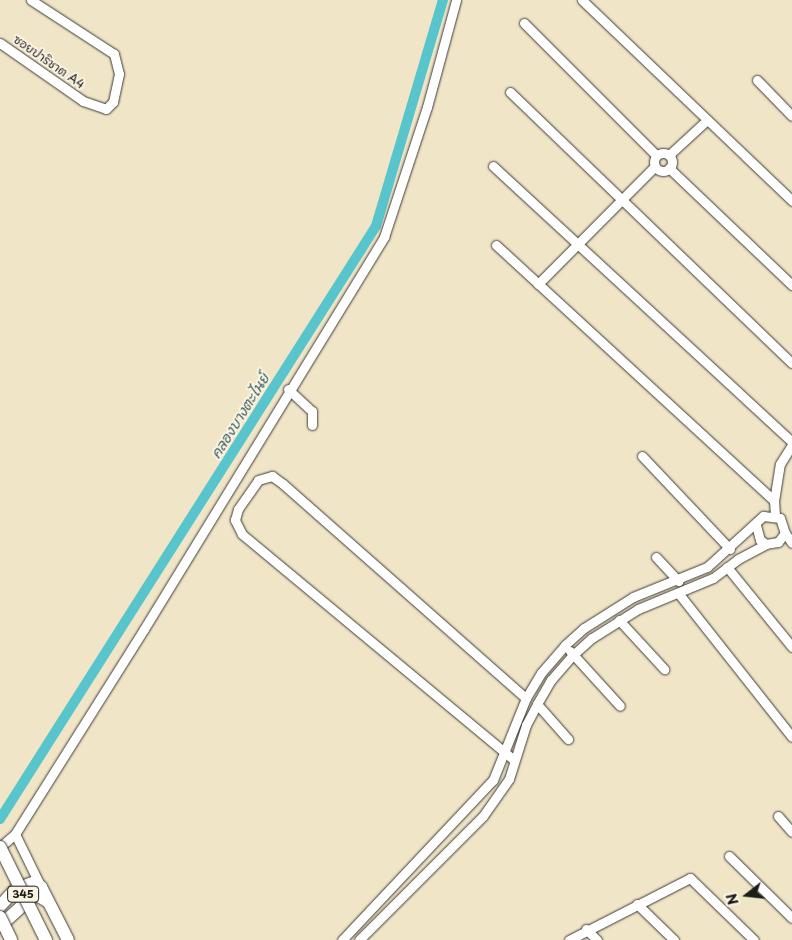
<!DOCTYPE html>
<html>
<head>
<meta charset="utf-8">
<style>
  body { margin:0 }
  #map { position:relative; width:792px; height:940px; overflow:hidden; background:#f0e5c7; font-family:"Playpen Sans","Playpen Sans Thai",sans-serif }
  div>[style] { position:absolute }
  .canal>* { height:10px; margin:-5px; padding:0 5px; transform-origin:5px; border-radius:5px; background:#57c5cb }
  .roads { filter:drop-shadow(0 0 1px #3c3a36) drop-shadow(0 0 1px #3c3a36) }
  .minor>* { height:9px; margin:-4.5px; padding:0 4.5px; transform-origin:4.5px; border-radius:4.5px; background:#fff }
  .minor>.ring { margin:-4.5px; padding:0; box-sizing:content-box; background:none; border:9px solid #fff; border-radius:50% }
  .primary>* { height:12px; margin:-6px; padding:0 6px; transform-origin:6px; border-radius:6px; background:#fff }
  .bridges { filter:drop-shadow(0 0 1px #3c3a36) drop-shadow(0 0 1px #3c3a36) }
  .primary-bridge>* { height:12px; margin:-6px; padding:0 6px; transform-origin:6px; border-radius:6px; background:#fff }
  span { translate:-50% -50%; white-space:nowrap; text-align:center; line-height:1.15; -webkit-text-stroke:4px #fcf5e5; paint-order:stroke }
  .shield-label span { padding:1px 4px; background:#fcf5e5; border:1px solid; border-radius:4px; -webkit-text-stroke-width:0 }
  .shield-label { font-size:11px; color:#1c1c1c; font-weight:700 }
  .street-label { font-size:12px; color:#1c1c1c }
  .water-label { font-size:14px; color:#315759; font-style:italic }
  .north { position:absolute; left:722px; top:870px; width:50px; height:50px; -webkit-text-stroke:4px #fcf5e5; paint-order:stroke; rotate:254deg; font-size:14px; font-weight:700; line-height:20px; text-align:center; color:#1c1c1c }
  .north::after { content:''; display:block; margin:auto; width:18px; height:22px; background:#1c1c1c; clip-path:polygon(50% 0,100% 100%,50% 72%,0 100%) }
</style>
</head>
<body>
<div id="map">
  <div class="canal">
    <div style="left:0;top:819px;width:702px;rotate:-57.62deg"></div>
    <div style="left:376px;top:226px;width:236px;rotate:-73.5deg"></div>
  </div>
  <div class="roads">
    <div class="minor">
      <div style="left:582px;top:0;width:291px;rotate:43.7deg"></div>
      <div style="left:524px;top:23px;width:187px;rotate:45deg"></div>
      <div style="left:0;top:43px;width:101px;rotate:34.9deg"></div>
      <div style="left:83px;top:101px;width:24px;rotate:19deg"></div>
      <div style="left:106px;top:109px;width:10px;rotate:-45deg"></div>
      <div style="left:113px;top:102px;width:29px;rotate:-78deg"></div>
      <div style="left:119px;top:74px;width:21px;rotate:-104deg"></div>
      <div style="left:114px;top:54px;width:99px;rotate:-147deg"></div>
      <div style="left:757px;top:80px;width:50px;rotate:45.8deg"></div>
      <div style="left:510px;top:92px;width:391px;rotate:43.9deg"></div>
      <div class="ring" style="left:654px;top:153px;width:9px;height:9px"></div>
      <div style="left:669px;top:155px;width:52px;rotate:-42.6deg"></div>
      <div style="left:493px;top:166px;width:407px;rotate:42.7deg"></div>
      <div style="left:669px;top:168px;width:170px;rotate:43.6deg"></div>
      <div style="left:496px;top:245px;width:378px;rotate:42.6deg"></div>
      <div style="left:538px;top:284px;width:166px;rotate:-45.2deg"></div>
      <div style="left:288px;top:389px;width:33px;rotate:43deg"></div>
      <div style="left:312px;top:411px;width:14px;rotate:90deg"></div>
      <div style="left:642px;top:456px;width:128px;rotate:46.6deg"></div>
      <div style="left:775px;top:515px;width:14px;rotate:-94deg"></div>
      <div style="left:774px;top:501px;width:37px;rotate:-81deg"></div>
      <div style="left:780px;top:464px;width:22px;rotate:-58deg"></div>
      <div style="left:785px;top:533px;width:12px;rotate:55deg"></div>
      <div style="left:656px;top:557px;width:33px;rotate:47deg"></div>
      <div style="left:727px;top:567px;width:103px;rotate:50.9deg"></div>
      <div style="left:679px;top:594px;width:182px;rotate:51.7deg"></div>
      <div style="left:619px;top:620px;width:67px;rotate:47.4deg"></div>
      <div style="left:570px;top:651px;width:74px;rotate:47.7deg"></div>
      <div style="left:537px;top:704px;width:47px;rotate:48.5deg"></div>
      <div style="left:514px;top:760px;width:354px;rotate:-140.3deg"></div>
      <div style="left:242px;top:534px;width:16px;rotate:-117deg"></div>
      <div style="left:235px;top:520px;width:11px;rotate:-75deg"></div>
      <div style="left:238px;top:509px;width:35px;rotate:-55deg"></div>
      <div style="left:258px;top:480px;width:15px;rotate:-16deg"></div>
      <div style="left:272px;top:476px;width:14px;rotate:36deg"></div>
      <div style="left:283px;top:484px;width:324px;rotate:41.4deg"></div>
      <div style="left:778px;top:816px;width:21px;rotate:49deg"></div>
      <div style="left:15px;top:834px;width:57px;rotate:63.9deg"></div>
      <div style="left:0;top:847px;width:20px;rotate:-41deg"></div>
      <div style="left:15px;top:834px;width:242px;rotate:-57.8deg"></div>
      <div style="left:144px;top:629px;width:460px;rotate:-58.5deg"></div>
      <div style="left:384px;top:237px;width:137px;rotate:-71.7deg"></div>
      <div style="left:427px;top:107px;width:111px;rotate:-74.8deg"></div>
      <div style="left:729px;top:856px;width:88px;rotate:44.5deg"></div>
      <div style="left:637px;top:904px;width:52px;rotate:44.2deg"></div>
      <div style="left:586px;top:929px;width:16px;rotate:45deg"></div>
      <div style="left:342px;top:940px;width:220px;rotate:-46.7deg"></div>
      <div style="left:493px;top:780px;width:88px;rotate:-68.1deg"></div>
      <div style="left:526px;top:698px;width:29px;rotate:-59deg"></div>
      <div style="left:541px;top:673px;width:37px;rotate:-49deg"></div>
      <div style="left:565px;top:645px;width:25px;rotate:-42deg"></div>
      <div style="left:584px;top:628px;width:58px;rotate:-32.3deg"></div>
      <div style="left:633px;top:597px;width:80px;rotate:-22.1deg"></div>
      <div style="left:707px;top:567px;width:76px;rotate:-42.3deg"></div>
      <div style="left:763px;top:516px;width:17px;rotate:7deg"></div>
      <div style="left:780px;top:518px;width:16px;rotate:72deg"></div>
      <div style="left:785px;top:533px;width:11px;rotate:128deg"></div>
      <div style="left:778px;top:542px;width:12px;rotate:171deg"></div>
      <div style="left:766px;top:544px;width:7px;rotate:-146deg"></div>
      <div style="left:760px;top:540px;width:16px;rotate:-105deg"></div>
      <div style="left:359px;top:940px;width:175px;rotate:-45deg"></div>
      <div style="left:483px;top:816px;width:45px;rotate:-54.9deg"></div>
      <div style="left:509px;top:779px;width:57px;rotate:-72.5deg"></div>
      <div style="left:526px;top:725px;width:24px;rotate:-62deg"></div>
      <div style="left:537px;top:704px;width:28px;rotate:-60deg"></div>
      <div style="left:551px;top:680px;width:35px;rotate:-49deg"></div>
      <div style="left:574px;top:654px;width:24px;rotate:-42deg"></div>
      <div style="left:592px;top:638px;width:54px;rotate:-32.2deg"></div>
      <div style="left:638px;top:609px;width:81px;rotate:-22.5deg"></div>
      <div style="left:713px;top:578px;width:31px;rotate:-37deg"></div>
      <div style="left:738px;top:559px;width:32px;rotate:-28deg"></div>
      <div style="left:569px;top:940px;width:136px;rotate:-27.1deg"></div>
      <div style="left:690px;top:878px;width:89px;rotate:44.1deg"></div>
    </div>
    <div class="primary">
      <div style="left:0;top:906px;width:23px;rotate:-47deg"></div>
      <div style="left:16px;top:889px;width:20px;rotate:-20deg"></div>
      <div style="left:35px;top:882px;width:8px;rotate:40deg"></div>
      <div style="left:41px;top:887px;width:59px;rotate:63deg"></div>
      <div style="left:0;top:926px;width:47px;rotate:-42.4deg"></div>
      <div style="left:35px;top:894px;width:14px;rotate:30deg"></div>
    </div>
  </div>
  <div class="bridges">
    <div class="primary-bridge">
      <div style="left:0;top:847px;width:104px;rotate:63.7deg"></div>
      <div style="left:0;top:917px;width:25px;rotate:64deg"></div>
    </div>
  </div>
  <div class="shield-label">
    <span style="left:23px;top:894px">345</span>
  </div>
  <div class="street-label">
    <span style="left:49px;top:62px;rotate:35deg">ซอยปาริชาต A4</span>
  </div>
  <div class="water-label">
    <span style="left:240px;top:416px;rotate:-58deg">คลองบางตะไนย์</span>
  </div>
  <div class="north">N</div>
</div>
</body>
</html>
